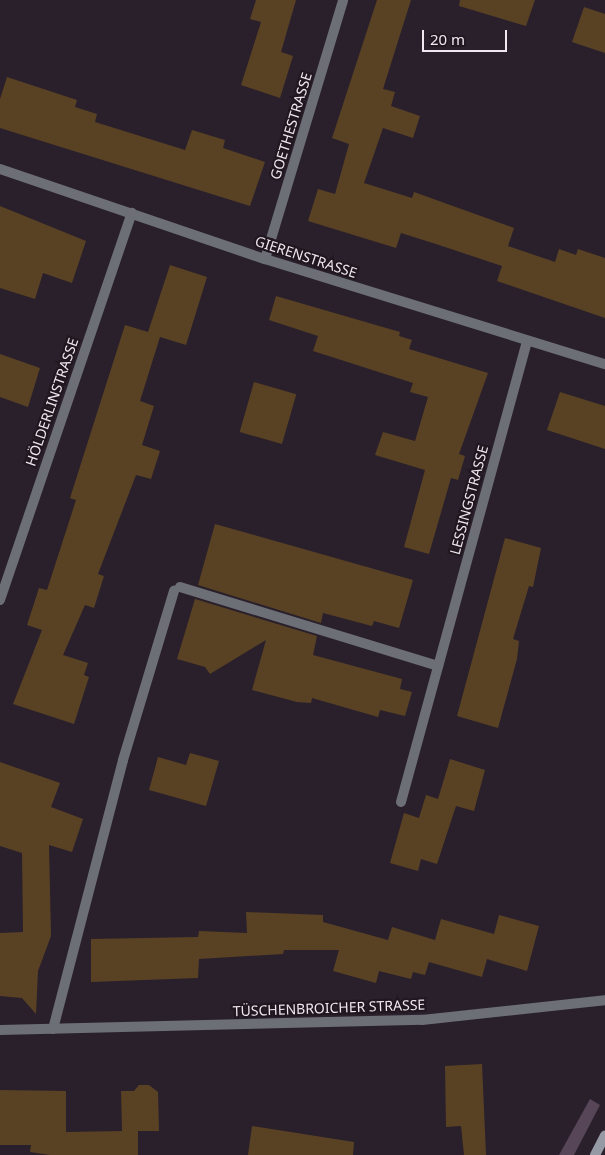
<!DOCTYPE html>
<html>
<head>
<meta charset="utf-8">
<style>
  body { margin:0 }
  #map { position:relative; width:605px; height:1155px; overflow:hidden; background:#2a202b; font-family:"Noto Sans",sans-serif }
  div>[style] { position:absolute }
  .green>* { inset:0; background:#574558 }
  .building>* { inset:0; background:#594124; transform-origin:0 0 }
  .minor>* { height:10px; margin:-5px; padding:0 5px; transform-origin:5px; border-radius:5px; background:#6c6f76 }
  .secondary>* { height:10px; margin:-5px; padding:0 5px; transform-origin:5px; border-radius:5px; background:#959aa5 }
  span { translate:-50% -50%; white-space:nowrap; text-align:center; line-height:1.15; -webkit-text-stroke:4.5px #211721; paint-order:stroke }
  .street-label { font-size:14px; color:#efe8ef }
  .scale { position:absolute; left:422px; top:30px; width:85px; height:22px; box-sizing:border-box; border:2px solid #efe8ef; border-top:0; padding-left:6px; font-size:15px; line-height:18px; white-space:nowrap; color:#efe8ef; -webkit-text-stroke:4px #211721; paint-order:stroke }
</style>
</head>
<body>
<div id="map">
  <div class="green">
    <div style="clip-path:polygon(590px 1099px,600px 1105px,574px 1155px,559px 1155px)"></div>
  </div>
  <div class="building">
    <div style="clip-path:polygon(256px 0,296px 0,281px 52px,293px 56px,280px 98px,241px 85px,261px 22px,250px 19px)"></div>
    <div style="clip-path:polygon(377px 0,411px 0,383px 89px,395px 92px,391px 106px,420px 116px,413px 138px,383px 128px,364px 183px,412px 198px,414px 192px,514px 228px,508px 246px,555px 262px,559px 249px,576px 255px,578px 249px,605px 258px,605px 318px,497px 281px,502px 266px,439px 245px,401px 233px,396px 248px,308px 221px,318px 189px,335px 194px,349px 144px,332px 138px)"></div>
    <div style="clip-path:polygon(460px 0,535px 0,526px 26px,459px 6px)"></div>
    <div style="clip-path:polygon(584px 7px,605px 14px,605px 53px,572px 42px)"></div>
    <div style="clip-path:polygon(7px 77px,77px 100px,75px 107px,97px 114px,95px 122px,185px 150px,192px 130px,225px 140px,223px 148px,265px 162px,250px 206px,0 128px,0 99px)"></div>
    <div style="clip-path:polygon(0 206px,86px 241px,72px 283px,43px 273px,35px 299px,0 288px)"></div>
    <div style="clip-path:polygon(170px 265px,207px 277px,186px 345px,160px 337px,140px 401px,154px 406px,142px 445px,160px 451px,151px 479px,136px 475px,98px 574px,104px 576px,94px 608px,85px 605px,63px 655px,88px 663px,84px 675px,89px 677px,74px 724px,13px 704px,42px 630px,27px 625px,39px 588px,47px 590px,76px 500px,70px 498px,125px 325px,148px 332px)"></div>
    <div style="clip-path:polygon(276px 296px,400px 332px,399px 336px,412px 340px,409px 349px,488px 373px,459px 454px,465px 456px,458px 480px,451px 478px,429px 554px,404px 547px,425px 470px,375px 455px,383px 432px,415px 441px,428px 397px,410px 392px,413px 383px,313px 351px,318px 336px,269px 320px)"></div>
    <div style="clip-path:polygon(0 354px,40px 368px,28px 407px,0 397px)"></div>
    <div style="left:254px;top:382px;width:44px;height:52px;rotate:16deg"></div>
    <div style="clip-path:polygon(560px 392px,605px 406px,605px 449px,547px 430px)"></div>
    <div style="clip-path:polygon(215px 524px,413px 580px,399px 628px,374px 621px,372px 626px,323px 613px,321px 623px,198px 585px)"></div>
    <div style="clip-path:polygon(505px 538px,541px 548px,533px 587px,529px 586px,513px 639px,519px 641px,517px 659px,498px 728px,457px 716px)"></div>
    <div style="clip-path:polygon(195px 599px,317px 636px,313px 655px,402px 679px,400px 689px,412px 692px,405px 716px,380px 710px,378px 717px,312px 698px,311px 703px,297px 702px,252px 690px,266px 640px,210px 674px,205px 667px,177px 659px)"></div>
    <div style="clip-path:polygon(190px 753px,219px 761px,206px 806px,149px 790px,158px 757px,186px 765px)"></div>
    <div style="clip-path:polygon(450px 759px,485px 770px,474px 811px,456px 806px,437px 864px,421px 859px,418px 871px,390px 863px,404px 813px,419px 818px,426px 795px,438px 799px)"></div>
    <div style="clip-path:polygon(0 762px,60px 783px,51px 807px,83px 819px,72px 852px,49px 845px,51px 936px,38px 971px,36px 1014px,22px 998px,0 996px,0 933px,23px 932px,22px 853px,0 846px)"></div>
    <div style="clip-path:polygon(246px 912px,323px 915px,323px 922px,388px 940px,392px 927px,435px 940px,441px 919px,494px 934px,499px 915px,539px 926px,527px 971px,487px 959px,482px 977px,429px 962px,425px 975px,413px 972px,411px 979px,379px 971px,376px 983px,333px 971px,339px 950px,284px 950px,283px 954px,199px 959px,198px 978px,91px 982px,91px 939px,198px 937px,199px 931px,247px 933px)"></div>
    <div style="clip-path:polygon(482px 1064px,486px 1155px,464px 1155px,461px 1126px,446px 1127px,445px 1066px)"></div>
    <div style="clip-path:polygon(139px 1085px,149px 1085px,158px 1092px,159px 1131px,138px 1131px,138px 1155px,50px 1155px,30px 1152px,31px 1145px,0 1145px,0 1090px,66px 1091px,66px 1132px,122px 1131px,121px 1091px,134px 1091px)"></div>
    <div style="clip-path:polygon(252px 1126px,354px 1142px,353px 1155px,248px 1155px)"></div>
  </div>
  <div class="minor">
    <div style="left:0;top:169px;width:280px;rotate:18.8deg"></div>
    <div style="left:265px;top:259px;width:356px;rotate:17.2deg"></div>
    <div style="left:265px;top:259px;width:270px;rotate:-73.2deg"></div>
    <div style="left:180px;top:587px;width:270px;rotate:17deg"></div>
    <div style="left:0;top:600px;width:409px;rotate:-71.2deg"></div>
    <div style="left:401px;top:802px;width:477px;rotate:-74.7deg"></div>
    <div style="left:53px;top:1029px;width:278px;rotate:-75.4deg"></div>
    <div style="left:123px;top:760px;width:177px;rotate:-73.2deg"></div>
    <div style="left:0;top:1030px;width:422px;rotate:-1.4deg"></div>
    <div style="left:422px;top:1020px;width:184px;rotate:-6.2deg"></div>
  </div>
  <div class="secondary">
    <div style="left:595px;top:1155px;width:22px;rotate:-63deg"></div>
  </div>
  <div class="street-label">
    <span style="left:291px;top:126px;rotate:-73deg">GOETHESTRASSE</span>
    <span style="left:306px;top:257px;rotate:18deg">GIERENSTRASSE</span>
    <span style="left:52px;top:402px;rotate:-71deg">HÖLDERLINSTRASSE</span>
    <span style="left:469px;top:500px;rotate:-75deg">LESSINGSTRASSE</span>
    <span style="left:329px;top:1008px;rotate:-2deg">TÜSCHENBROICHER STRASSE</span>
  </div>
  <div class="scale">20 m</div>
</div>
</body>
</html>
